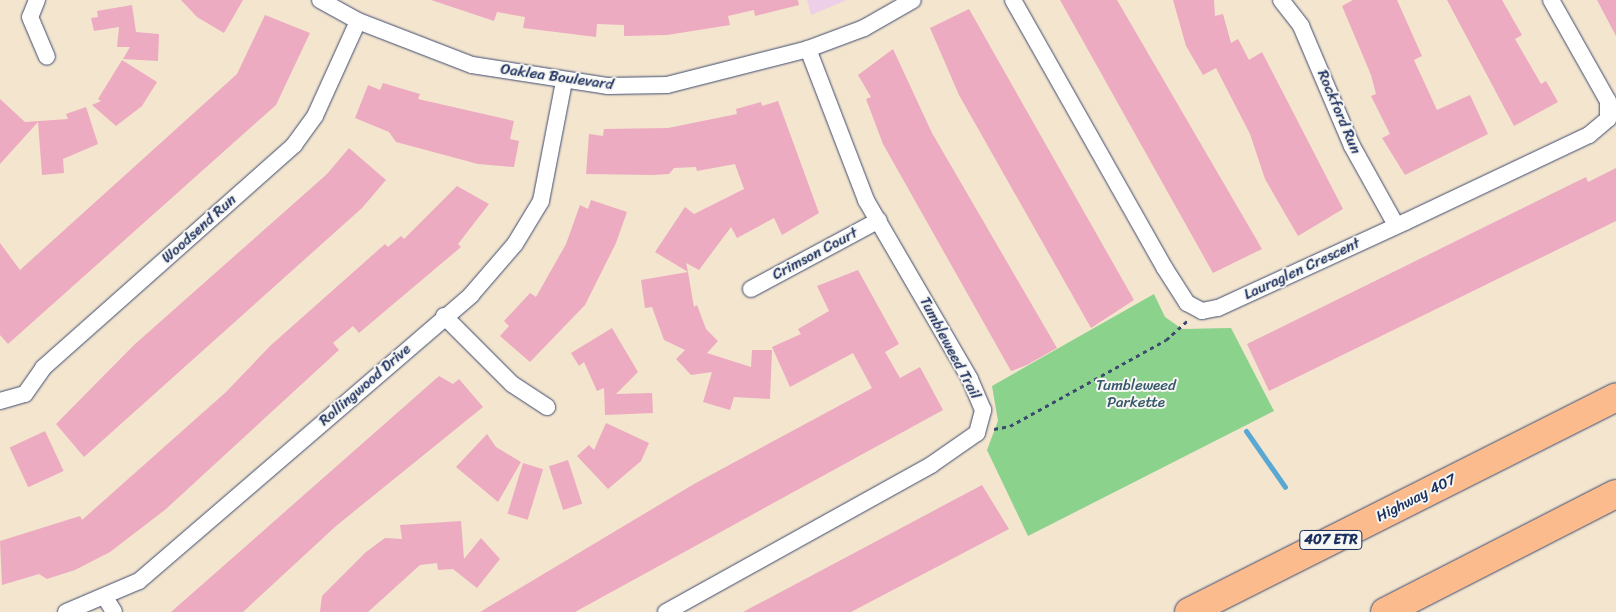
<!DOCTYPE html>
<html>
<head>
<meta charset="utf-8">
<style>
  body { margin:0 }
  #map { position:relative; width:1616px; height:612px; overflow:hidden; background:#f4e5cf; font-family:Sriracha,sans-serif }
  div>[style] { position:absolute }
  .built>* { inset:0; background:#edd0e8 }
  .green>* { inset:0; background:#8bd28c }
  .stream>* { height:5px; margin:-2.5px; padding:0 2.5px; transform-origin:2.5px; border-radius:2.5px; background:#59a8d3 }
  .building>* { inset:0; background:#ecabc0; transform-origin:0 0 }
  .path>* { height:3px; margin-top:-1.5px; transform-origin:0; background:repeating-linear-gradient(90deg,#3c4a6f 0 4px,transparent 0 8px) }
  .roads { filter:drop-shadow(0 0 1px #3c4a6f) drop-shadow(0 0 1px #3c4a6f) }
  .street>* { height:16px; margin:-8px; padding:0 8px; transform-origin:8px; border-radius:8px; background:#fff }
  .highway>* { height:28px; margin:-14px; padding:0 14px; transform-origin:14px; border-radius:14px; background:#fbbb8d }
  span { translate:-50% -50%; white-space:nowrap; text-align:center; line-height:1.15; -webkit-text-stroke:4px #f6f6f2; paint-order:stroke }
  .shield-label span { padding:1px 4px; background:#f6f6f2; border:1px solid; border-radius:4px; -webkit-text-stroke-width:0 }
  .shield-label { font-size:14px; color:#1b2f5e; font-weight:700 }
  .street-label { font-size:15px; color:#1b2f5e }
  .park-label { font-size:15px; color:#37586a }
</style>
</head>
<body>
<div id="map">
  <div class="built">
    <div style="clip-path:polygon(807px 0,847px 0,811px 15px)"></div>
  </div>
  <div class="green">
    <div style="clip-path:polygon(1154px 294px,1165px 317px,1182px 329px,1231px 328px,1274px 411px,1028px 536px,987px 450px,998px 421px,992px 386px)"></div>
  </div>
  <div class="stream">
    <div style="left:1246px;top:431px;width:68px;rotate:55.1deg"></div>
  </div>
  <div class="building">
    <div style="clip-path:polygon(181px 0,243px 0,224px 33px,197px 17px)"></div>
    <div style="clip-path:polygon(431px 0,798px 0,799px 5px,755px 16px,754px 10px,728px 16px,730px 25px,667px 35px,624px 36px,624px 25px,597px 24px,596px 37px,523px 28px,525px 17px,497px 12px,494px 21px)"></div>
    <div style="clip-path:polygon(1060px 0,1117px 0,1262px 249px,1213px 273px)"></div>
    <div style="clip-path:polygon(1173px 0,1214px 0,1215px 16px,1223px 14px,1231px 43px,1238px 39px,1249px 60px,1262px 52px,1343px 209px,1298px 236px,1265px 179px,1250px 134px,1216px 68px,1203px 75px,1186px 46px)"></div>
    <div style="clip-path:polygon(1353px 0,1397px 0,1422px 56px,1414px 60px,1437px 110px,1470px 95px,1488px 134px,1405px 175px,1382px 138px,1390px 134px,1371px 96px,1376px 94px,1371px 75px,1342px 6px)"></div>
    <div style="clip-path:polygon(1447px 0,1502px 0,1522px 35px,1515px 39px,1541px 84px,1546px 81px,1558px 102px,1514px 126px)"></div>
    <div style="clip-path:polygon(1597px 0,1616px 0,1616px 36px)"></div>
    <div style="clip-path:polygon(132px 5px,136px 32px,159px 34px,158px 61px,123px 59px,130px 47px,117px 47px,119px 27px,94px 31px,91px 18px,98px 17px,97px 11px)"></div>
    <div style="clip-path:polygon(969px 9px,1134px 300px,1091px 328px,959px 95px,930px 28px)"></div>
    <div style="clip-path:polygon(265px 15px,310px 33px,276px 105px,8px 344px,0 335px,0 243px,20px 270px,237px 74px)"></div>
    <div style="clip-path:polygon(893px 49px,932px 133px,1057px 348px,1027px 365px,1011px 371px,883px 144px,866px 99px,871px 97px,858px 75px)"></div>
    <div style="clip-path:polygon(122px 60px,157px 82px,142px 106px,116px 126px,92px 105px,101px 101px,98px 99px)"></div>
    <div style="clip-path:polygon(383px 83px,420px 94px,418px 99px,514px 121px,510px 139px,519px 141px,514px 167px,478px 164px,396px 142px,389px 132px,355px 118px,368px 85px,380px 90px)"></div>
    <div style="clip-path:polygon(0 99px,25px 122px,68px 119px,66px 114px,86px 107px,98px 144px,63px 159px,64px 173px,42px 175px,38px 122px,0 164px)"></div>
    <div style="clip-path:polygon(778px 101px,819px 213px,782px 235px,774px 218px,737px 238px,731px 227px,699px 270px,686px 263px,688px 272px,655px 252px,685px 207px,694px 214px,744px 189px,735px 164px,697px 171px,696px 167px,674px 168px,669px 174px,652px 175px,586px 174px,589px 134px,603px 136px,604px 129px,668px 128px,737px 114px,736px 109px,761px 102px,762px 106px)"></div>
    <div style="clip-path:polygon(349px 148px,386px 180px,362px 208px,84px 457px,56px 424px,134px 345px,327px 174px)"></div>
    <div style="clip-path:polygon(1616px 168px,1616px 221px,1269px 391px,1247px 344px,1586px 177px,1588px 182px)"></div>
    <div style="clip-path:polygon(457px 186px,489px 204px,458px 244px,461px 247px,359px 333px,353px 326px,333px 343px,339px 350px,166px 509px,110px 552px,75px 570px,47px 579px,39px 574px,2px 585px,0 541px,80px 516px,82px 520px,226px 392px,270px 346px,385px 244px,388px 247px,401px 236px,404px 239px)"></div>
    <div style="clip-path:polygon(591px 200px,627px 212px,616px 243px,585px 305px,530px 362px,500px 336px,509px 326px,504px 321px,530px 293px,536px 297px,566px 244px,580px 205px,588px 209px)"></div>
    <div style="clip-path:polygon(858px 270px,899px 344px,885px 352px,900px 378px,920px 367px,943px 410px,575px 612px,480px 612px,694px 484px,872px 388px,853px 353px,790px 387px,772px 347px,801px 334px,798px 329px,829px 311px,817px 286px)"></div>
    <div style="clip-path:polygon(688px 272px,694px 307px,697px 305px,706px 329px,718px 341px,707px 353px,751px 367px,752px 350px,772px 350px,770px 399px,734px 397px,730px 410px,703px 402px,712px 372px,691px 375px,676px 359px,685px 350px,664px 340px,652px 307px,645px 308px,641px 280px)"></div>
    <div style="clip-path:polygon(612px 328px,638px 372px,616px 394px,652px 393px,653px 413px,605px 415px,604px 388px,597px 391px,584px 362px,579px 366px,571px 353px)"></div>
    <div style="clip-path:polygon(439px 376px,453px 384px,459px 379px,483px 407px,336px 526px,243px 612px,171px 612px)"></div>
    <div style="clip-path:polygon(606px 423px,649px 443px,641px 461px,608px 489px,577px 456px,589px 445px,594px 450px)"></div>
    <div style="left:45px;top:431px;width:44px;height:39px;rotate:65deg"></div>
    <div style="clip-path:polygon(487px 434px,496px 447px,521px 462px,498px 502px,456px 467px)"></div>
    <div style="left:568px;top:460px;width:46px;height:20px;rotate:72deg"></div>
    <div style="left:523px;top:463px;width:21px;height:53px;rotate:17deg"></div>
    <div style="clip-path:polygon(982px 485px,1009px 529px,851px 612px,743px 612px)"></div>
    <div style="clip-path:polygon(461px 521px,464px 559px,481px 538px,500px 559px,477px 588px,453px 569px,438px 570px,437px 563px,420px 565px,368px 612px,320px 612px,322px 596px,366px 552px,385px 538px,402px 539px,400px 525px)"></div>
  </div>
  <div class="path">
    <div style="left:994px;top:429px;width:16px;rotate:-11deg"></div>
    <div style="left:1010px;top:426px;width:178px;rotate:-28.9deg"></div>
    <div style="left:1166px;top:340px;width:30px;rotate:-42deg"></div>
  </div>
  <div class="roads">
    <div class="street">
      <div style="left:37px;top:0;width:18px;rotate:112deg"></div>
      <div style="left:30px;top:17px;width:43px;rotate:67deg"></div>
      <div style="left:320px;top:0;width:43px;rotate:28.9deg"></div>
      <div style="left:358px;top:21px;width:122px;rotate:21.1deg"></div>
      <div style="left:472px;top:65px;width:138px;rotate:8.8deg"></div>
      <div style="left:608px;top:86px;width:59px;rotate:-1deg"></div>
      <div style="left:667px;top:85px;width:146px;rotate:-14.3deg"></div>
      <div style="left:808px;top:49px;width:60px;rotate:-20.6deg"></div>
      <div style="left:864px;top:28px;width:56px;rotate:-29.7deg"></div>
      <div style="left:1013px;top:0;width:307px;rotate:60.5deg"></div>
      <div style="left:1164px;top:267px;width:43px;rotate:57.4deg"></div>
      <div style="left:1187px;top:303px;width:17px;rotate:28deg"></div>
      <div style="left:1202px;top:311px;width:16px;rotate:-11deg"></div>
      <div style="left:1218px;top:308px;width:206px;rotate:-24.7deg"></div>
      <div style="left:1405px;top:222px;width:204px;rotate:-25.3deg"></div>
      <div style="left:1589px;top:135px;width:25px;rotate:-40deg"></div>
      <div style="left:1608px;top:119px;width:18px;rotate:-90deg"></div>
      <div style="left:1608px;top:101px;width:116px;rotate:-119.4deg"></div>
      <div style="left:1281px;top:0;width:33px;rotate:52deg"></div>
      <div style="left:1301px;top:26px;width:130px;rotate:67deg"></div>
      <div style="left:1352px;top:146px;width:90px;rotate:60.9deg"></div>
      <div style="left:751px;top:289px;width:145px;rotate:-28.3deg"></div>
      <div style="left:444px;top:316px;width:96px;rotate:45deg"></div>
      <div style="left:512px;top:384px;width:42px;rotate:33.3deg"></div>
      <div style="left:0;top:401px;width:26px;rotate:-16deg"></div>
      <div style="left:25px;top:394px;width:32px;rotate:-55deg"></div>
      <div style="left:43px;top:368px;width:336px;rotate:-41.6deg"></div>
      <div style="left:294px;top:145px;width:36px;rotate:-54deg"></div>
      <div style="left:315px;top:116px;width:104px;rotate:-65.6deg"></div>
      <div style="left:106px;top:599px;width:15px;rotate:58deg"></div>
      <div style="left:66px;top:612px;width:79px;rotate:-23deg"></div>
      <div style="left:139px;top:581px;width:438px;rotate:-40.7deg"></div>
      <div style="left:471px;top:295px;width:67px;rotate:-49.2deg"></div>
      <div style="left:515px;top:244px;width:50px;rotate:-58.8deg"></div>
      <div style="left:541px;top:201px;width:122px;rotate:-79.1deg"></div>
      <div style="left:666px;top:612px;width:303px;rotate:-29deg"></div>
      <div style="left:931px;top:465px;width:56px;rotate:-34.8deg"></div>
      <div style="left:977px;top:433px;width:24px;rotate:-75deg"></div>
      <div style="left:983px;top:410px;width:34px;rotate:-113deg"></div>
      <div style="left:970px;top:379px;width:207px;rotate:-120.2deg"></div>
      <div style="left:866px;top:200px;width:162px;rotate:-111deg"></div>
    </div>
    <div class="highway">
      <div style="left:1189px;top:612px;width:478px;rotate:-26.7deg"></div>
      <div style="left:1385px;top:612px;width:259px;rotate:-27.1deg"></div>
    </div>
  </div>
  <div class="shield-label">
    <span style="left:1331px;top:540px">407 ETR</span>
  </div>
  <div class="street-label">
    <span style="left:557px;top:77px;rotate:8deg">Oaklea Boulevard</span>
    <span style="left:1339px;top:112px;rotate:67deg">Rockford Run</span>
    <span style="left:199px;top:229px;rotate:-42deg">Woodsend Run</span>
    <span style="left:815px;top:254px;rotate:-28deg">Crimson Court</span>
    <span style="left:1302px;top:269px;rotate:-25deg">Lauraglen Crescent</span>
    <span style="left:950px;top:348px;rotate:62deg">Tumbleweed Trail</span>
    <span style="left:365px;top:385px;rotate:-41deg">Rollingwood Drive</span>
    <span style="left:1416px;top:498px;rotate:-27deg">Highway 407</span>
  </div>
  <div class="park-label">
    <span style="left:1136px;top:394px">Tumbleweed<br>Parkette</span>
  </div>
</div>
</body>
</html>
